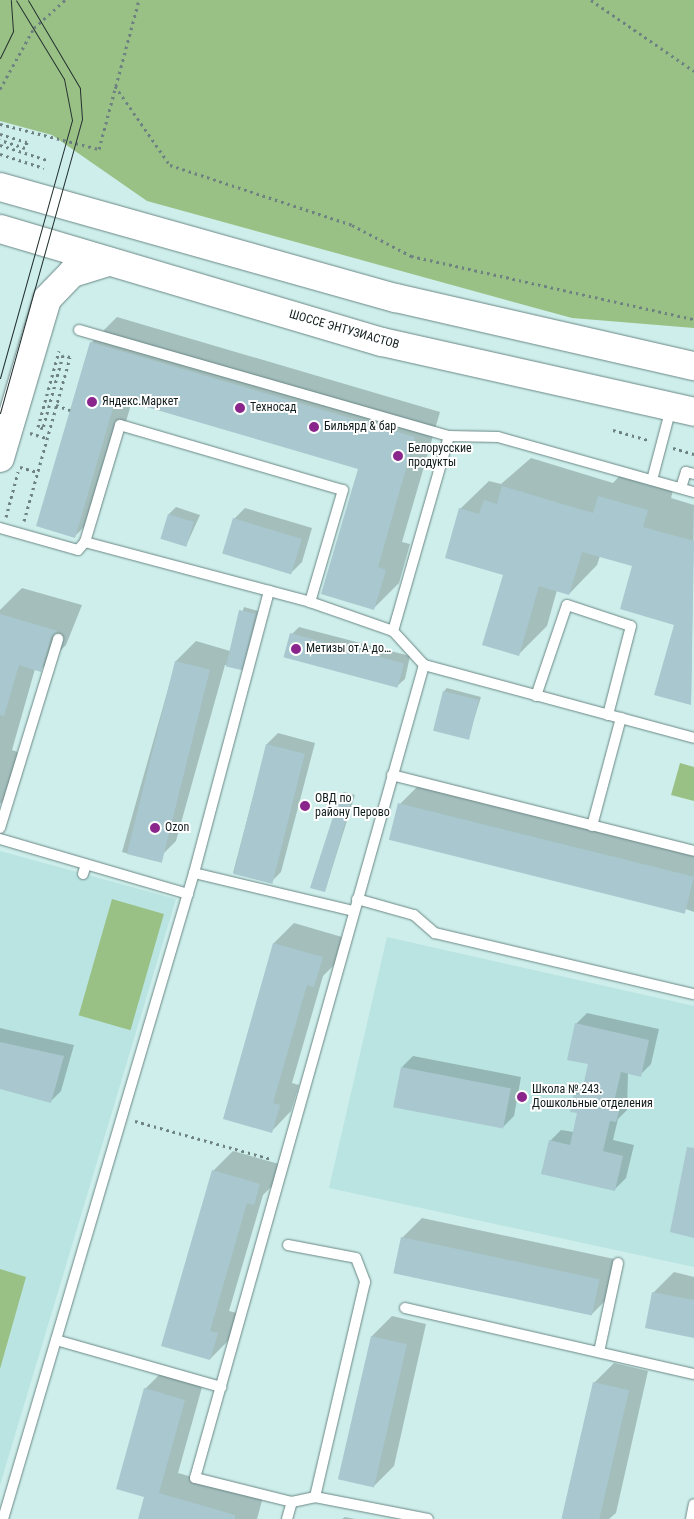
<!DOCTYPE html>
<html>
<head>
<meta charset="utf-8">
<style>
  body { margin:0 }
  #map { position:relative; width:694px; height:1519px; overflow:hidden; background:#ceeeeb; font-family:"Roboto Condensed",sans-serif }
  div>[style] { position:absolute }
  .built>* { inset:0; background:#bae4e1 }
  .green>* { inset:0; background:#9ac185; transform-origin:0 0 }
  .shadow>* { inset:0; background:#0003 }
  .building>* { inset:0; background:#a9c7cf; transform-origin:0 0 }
  .path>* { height:3px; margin-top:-1.5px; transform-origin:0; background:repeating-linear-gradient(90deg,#6e8381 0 2.5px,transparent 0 6.5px) }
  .roads { filter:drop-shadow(0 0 1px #6a8785) drop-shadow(0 0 1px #6a8785) }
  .lane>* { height:10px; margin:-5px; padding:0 5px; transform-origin:5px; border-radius:5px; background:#fff }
  .secondary>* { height:28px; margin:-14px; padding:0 14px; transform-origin:14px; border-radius:14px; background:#fff }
  .primary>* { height:28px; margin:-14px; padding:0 14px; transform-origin:14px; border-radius:14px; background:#fff }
  .tram>* { height:1px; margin:-0.5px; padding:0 0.5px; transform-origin:0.5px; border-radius:0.5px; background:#233130 }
  .dots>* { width:14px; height:14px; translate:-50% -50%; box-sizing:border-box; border:2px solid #fff; border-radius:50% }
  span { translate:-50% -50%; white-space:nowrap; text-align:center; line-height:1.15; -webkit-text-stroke:4px #fff; paint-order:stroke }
  .street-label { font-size:12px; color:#101c1b }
  .poi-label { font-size:12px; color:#101c1b }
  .left { translate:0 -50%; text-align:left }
</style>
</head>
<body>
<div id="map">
  <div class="built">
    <div style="clip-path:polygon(0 851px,176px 899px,0 1485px)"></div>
    <div style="clip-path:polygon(387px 937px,694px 1006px,694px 1267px,329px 1188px)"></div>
  </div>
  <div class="green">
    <div style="clip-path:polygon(0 0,694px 0,694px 328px,572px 318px,147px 201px,52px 135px,0 121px)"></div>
    <div style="clip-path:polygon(680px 763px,694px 767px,694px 801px,671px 795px)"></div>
    <div style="left:112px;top:899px;width:54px;height:121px;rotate:16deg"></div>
    <div style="clip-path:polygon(0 1269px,26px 1277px,0 1369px)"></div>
  </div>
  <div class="shadow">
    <div style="clip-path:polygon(117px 317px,440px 412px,402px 542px,410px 544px,399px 583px,374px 608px,359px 468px,132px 401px,100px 511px,75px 536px,91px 343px)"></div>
    <div style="clip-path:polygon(531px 458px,613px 483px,627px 468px,675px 482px,671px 498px,694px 505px,691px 704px,676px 624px,634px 565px,600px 556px,597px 565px,569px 594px,557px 590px,547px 626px,519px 654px,504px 574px,460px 509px,489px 481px,501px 484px)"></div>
    <div style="clip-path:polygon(176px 507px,200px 515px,186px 546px,169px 514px)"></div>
    <div style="clip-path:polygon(245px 508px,312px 528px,302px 562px,291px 573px,234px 519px)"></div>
    <div style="clip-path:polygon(22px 588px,82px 605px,66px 645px,40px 670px,35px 669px,12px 750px,23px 754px,12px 792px,0 804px,0 610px)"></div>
    <div style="clip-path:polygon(244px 607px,258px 611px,244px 665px,225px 665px,176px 841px,156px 861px,122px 852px,176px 661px,196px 641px,230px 651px)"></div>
    <div style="clip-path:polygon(299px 627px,410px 656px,405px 679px,397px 686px,292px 634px)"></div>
    <div style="clip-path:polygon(447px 688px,481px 697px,468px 738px,444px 691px)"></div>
    <div style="clip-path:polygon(278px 733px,315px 743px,281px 872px,270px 883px,233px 873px,267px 744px)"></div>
    <div style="clip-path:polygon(420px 784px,694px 851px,694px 912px,400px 804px)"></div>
    <div style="clip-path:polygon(344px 792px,355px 795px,325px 891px,341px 796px)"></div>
    <div style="clip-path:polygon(294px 923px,342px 937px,334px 965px,323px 976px,292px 1083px,299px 1085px,291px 1111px,272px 1131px,225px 1118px,274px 943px)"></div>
    <div style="clip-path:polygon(587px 1013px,659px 1029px,651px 1064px,640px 1075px,628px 1073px,627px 1110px,618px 1119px,613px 1140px,634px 1145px,626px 1178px,615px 1189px,550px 1141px,561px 1130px,574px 1132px,578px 1113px,575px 1094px,585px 1084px,589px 1063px,576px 1024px)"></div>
    <div style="clip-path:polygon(0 1028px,74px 1045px,61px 1091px,50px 1102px,0 1087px)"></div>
    <div style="clip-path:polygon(413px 1056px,521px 1077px,514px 1116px,503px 1127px,402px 1067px)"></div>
    <div style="clip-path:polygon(233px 1151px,279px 1164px,274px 1184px,263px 1195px,229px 1311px,237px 1313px,230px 1339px,210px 1359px,163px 1345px,213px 1171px)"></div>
    <div style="clip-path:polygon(422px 1218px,619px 1260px,612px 1294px,592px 1314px,402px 1238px)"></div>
    <div style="clip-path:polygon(674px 1272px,694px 1277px,694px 1337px,646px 1327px,654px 1292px)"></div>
    <div style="clip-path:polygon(392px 1316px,426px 1324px,394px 1466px,374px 1486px,340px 1478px,372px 1336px)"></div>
    <div style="clip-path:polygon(614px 1363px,648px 1371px,616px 1513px,609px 1519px,563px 1519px,594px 1383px)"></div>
    <div style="clip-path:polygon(165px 1369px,204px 1380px,178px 1473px,263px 1497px,257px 1519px,139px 1519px,146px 1496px,145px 1389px)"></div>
    <div style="clip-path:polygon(345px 1517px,355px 1519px,342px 1519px)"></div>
  </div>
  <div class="building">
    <div style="clip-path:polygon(90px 342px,415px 437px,378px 567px,386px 570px,374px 610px,321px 594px,358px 469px,116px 398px,75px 538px,36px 526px)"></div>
    <div style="clip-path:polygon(502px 486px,593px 513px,598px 496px,648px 510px,643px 527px,694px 541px,691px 705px,654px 695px,674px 625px,620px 609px,632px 566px,582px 552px,569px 595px,539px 586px,519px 656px,482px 645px,503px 575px,445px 558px,459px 508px,479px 514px,484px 500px,497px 504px)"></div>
    <div style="left:168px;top:514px;width:27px;height:26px;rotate:17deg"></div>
    <div style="left:233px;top:518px;width:72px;height:37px;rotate:17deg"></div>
    <div style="left:239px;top:610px;width:17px;height:58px;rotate:13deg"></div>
    <div style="clip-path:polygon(0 614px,58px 631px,51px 637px,41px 672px,19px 665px,4px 716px,0 715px)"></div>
    <div style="left:290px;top:633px;width:118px;height:25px;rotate:15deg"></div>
    <div style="left:175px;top:661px;width:36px;height:199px;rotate:14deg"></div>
    <div style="left:443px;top:691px;width:37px;height:41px;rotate:14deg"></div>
    <div style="left:266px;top:744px;width:40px;height:134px;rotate:14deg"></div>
    <div style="clip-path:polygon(340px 795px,352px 799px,325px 892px,310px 888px)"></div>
    <div style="left:398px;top:803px;width:305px;height:38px;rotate:14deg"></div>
    <div style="clip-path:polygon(273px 943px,323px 957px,314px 987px,307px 985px,273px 1103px,280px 1105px,272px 1133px,223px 1119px)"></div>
    <div style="clip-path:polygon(575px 1023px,649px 1040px,641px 1077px,621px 1072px,614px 1102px,621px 1104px,616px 1122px,610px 1121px,603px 1151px,623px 1156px,615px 1191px,541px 1174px,549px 1140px,570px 1145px,577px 1113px,570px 1112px,574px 1093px,581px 1095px,588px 1064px,567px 1060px)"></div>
    <div style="clip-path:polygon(0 1042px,64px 1056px,51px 1103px,0 1089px)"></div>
    <div style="left:401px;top:1067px;width:112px;height:41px;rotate:11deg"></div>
    <div style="clip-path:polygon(687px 1147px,694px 1148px,694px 1238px,670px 1232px)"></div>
    <div style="clip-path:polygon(212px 1170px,260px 1184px,254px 1205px,247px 1203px,210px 1331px,218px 1333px,210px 1360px,161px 1346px)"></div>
    <div style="left:401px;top:1237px;width:203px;height:37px;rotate:12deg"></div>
    <div style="clip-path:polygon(652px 1292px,694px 1300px,694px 1338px,645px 1328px)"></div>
    <div style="left:371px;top:1336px;width:37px;height:147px;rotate:13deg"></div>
    <div style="left:593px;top:1382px;width:37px;height:140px;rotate:13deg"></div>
    <div style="clip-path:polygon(144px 1388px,185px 1400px,159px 1493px,235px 1515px,235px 1519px,138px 1519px,144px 1497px,116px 1489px)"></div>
  </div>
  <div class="path">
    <div style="left:591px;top:0;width:125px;rotate:34.6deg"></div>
    <div style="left:115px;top:86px;width:96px;rotate:55.2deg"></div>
    <div style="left:170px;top:165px;width:192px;rotate:18.2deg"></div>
    <div style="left:352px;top:225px;width:67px;rotate:27.7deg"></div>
    <div style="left:411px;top:256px;width:290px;rotate:12.6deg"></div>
    <div style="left:0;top:89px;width:70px;rotate:-60.9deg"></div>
    <div style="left:34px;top:28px;width:42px;rotate:-42.1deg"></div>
    <div style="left:0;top:124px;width:102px;rotate:14.2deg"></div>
    <div style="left:99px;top:149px;width:154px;rotate:-75deg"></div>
    <div style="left:0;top:134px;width:28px;rotate:17deg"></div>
    <div style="left:27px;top:142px;width:6px;rotate:108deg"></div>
    <div style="left:25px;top:148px;width:26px;rotate:-162deg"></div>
    <div style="left:0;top:145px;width:49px;rotate:17.7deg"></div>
    <div style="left:0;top:154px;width:46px;rotate:17.7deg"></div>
    <div style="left:56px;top:405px;width:15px;rotate:20deg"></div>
    <div style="left:613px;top:430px;width:36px;rotate:16deg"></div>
    <div style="left:30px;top:433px;width:17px;rotate:17deg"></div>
    <div style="left:673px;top:448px;width:22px;rotate:16deg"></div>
    <div style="left:20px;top:467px;width:18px;rotate:16deg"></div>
    <div style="left:6px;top:517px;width:47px;rotate:-75.1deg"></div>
    <div style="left:24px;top:521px;width:170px;rotate:-74.3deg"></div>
    <div style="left:70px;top:357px;width:7px;rotate:-164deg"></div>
    <div style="left:63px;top:355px;width:76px;rotate:105.3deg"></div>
    <div style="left:43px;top:428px;width:5px;rotate:-169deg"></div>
    <div style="left:38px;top:427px;width:79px;rotate:-74.6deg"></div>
    <div style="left:135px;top:1121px;width:141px;rotate:15.6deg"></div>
  </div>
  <div class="roads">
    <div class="lane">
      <div style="left:79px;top:330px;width:385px;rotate:16deg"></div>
      <div style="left:449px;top:436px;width:203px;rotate:106deg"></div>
      <div style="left:449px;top:436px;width:49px;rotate:1.2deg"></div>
      <div style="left:498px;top:437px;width:204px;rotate:15.7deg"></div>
      <div style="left:652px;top:480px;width:74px;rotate:-75.2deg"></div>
      <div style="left:681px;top:488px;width:17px;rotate:-73deg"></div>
      <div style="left:686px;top:472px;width:8px;rotate:14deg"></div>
      <div style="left:0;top:528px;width:81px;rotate:15.8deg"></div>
      <div style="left:78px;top:550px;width:11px;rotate:-49deg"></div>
      <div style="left:85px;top:542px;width:122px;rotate:-73.3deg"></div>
      <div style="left:120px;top:425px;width:232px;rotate:16.3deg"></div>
      <div style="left:343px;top:490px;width:117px;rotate:106.4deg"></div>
      <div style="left:85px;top:542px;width:233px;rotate:14.9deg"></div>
      <div style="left:310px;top:602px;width:88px;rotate:19.3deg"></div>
      <div style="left:393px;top:631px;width:46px;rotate:47.6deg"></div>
      <div style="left:536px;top:696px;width:96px;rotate:-71.2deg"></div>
      <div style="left:567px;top:605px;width:67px;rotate:18.2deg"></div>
      <div style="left:631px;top:626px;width:92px;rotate:104.5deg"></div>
      <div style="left:392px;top:775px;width:311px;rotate:14.1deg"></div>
      <div style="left:592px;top:826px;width:112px;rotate:-75deg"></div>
      <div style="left:0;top:828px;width:198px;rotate:-72.9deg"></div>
      <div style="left:0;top:839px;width:196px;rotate:16.3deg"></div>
      <div style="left:194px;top:873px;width:292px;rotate:-75.1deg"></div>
      <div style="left:83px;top:874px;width:10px;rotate:-73deg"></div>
      <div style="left:357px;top:899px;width:59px;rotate:15.7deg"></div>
      <div style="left:414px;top:915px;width:28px;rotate:41deg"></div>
      <div style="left:435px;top:933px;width:266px;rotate:13.3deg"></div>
      <div style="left:288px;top:1245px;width:69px;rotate:10.8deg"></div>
      <div style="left:356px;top:1258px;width:26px;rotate:69deg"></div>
      <div style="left:365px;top:1282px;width:221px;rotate:103.1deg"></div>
      <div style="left:405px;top:1308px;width:296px;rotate:12.9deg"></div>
      <div style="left:56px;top:1340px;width:172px;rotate:15.9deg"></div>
      <div style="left:599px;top:1352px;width:91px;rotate:-77.9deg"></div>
      <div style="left:292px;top:1502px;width:24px;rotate:-12deg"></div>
      <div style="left:315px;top:1497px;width:115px;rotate:11deg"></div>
      <div style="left:3px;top:1519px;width:674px;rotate:-73.53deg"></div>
      <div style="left:194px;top:873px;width:164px;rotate:13.4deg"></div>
      <div style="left:287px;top:1519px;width:18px;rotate:-74deg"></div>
      <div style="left:292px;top:1502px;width:100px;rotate:-166.1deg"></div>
      <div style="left:195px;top:1478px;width:845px;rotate:-74.27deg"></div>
      <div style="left:424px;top:665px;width:280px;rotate:15.1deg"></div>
      <div style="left:691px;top:1519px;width:15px;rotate:-79deg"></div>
    </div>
    <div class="secondary">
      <div style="left:0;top:458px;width:166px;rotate:-73.5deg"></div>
      <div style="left:47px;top:299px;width:36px;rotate:-46deg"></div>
      <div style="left:72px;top:273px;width:39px;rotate:-17deg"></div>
    </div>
    <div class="primary">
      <div style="left:0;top:187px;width:411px;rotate:15.7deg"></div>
      <div style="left:396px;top:298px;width:306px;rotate:12.9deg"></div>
      <div style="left:0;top:229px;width:398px;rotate:16.5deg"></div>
      <div style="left:382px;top:342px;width:320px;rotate:12.6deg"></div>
    </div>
  </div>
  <div class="tram">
    <div style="left:0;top:58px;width:30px;rotate:-64deg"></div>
    <div style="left:13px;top:31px;width:31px;rotate:-94deg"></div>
    <div style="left:0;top:378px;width:268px;rotate:-74.4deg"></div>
    <div style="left:72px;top:120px;width:42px;rotate:-101deg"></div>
    <div style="left:64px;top:79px;width:92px;rotate:-121.3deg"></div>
    <div style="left:0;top:413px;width:305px;rotate:-74.4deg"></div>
    <div style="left:82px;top:119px;width:31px;rotate:-94deg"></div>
    <div style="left:80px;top:88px;width:102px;rotate:-120.6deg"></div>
  </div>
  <div class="dots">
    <div style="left:92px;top:402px;background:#8a258c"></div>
    <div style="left:240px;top:408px;background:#8a258c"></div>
    <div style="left:314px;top:427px;background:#8a258c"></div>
    <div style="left:398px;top:456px;background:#8a258c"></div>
    <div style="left:296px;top:649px;background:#8a258c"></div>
    <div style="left:305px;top:806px;background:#8a258c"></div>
    <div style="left:155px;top:828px;background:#8a258c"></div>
    <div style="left:522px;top:1097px;background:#8a258c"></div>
  </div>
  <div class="street-label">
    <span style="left:344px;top:330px;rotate:16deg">ШОССЕ ЭНТУЗИАСТОВ</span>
  </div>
  <div class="poi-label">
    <span class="left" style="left:102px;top:402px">Яндекс.Маркет</span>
    <span class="left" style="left:250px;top:408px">Техносад</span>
    <span class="left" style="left:324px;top:427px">Бильярд &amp; бар</span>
    <span class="left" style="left:408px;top:456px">Белорусские<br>продукты</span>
    <span class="left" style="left:306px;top:649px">Метизы от А до…</span>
    <span class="left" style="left:315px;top:806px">ОВД по<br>району Перово</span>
    <span class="left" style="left:165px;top:828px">Ozon</span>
    <span class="left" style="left:532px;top:1097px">Школа № 243.<br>Дошкольные отделения</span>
  </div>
</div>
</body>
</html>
